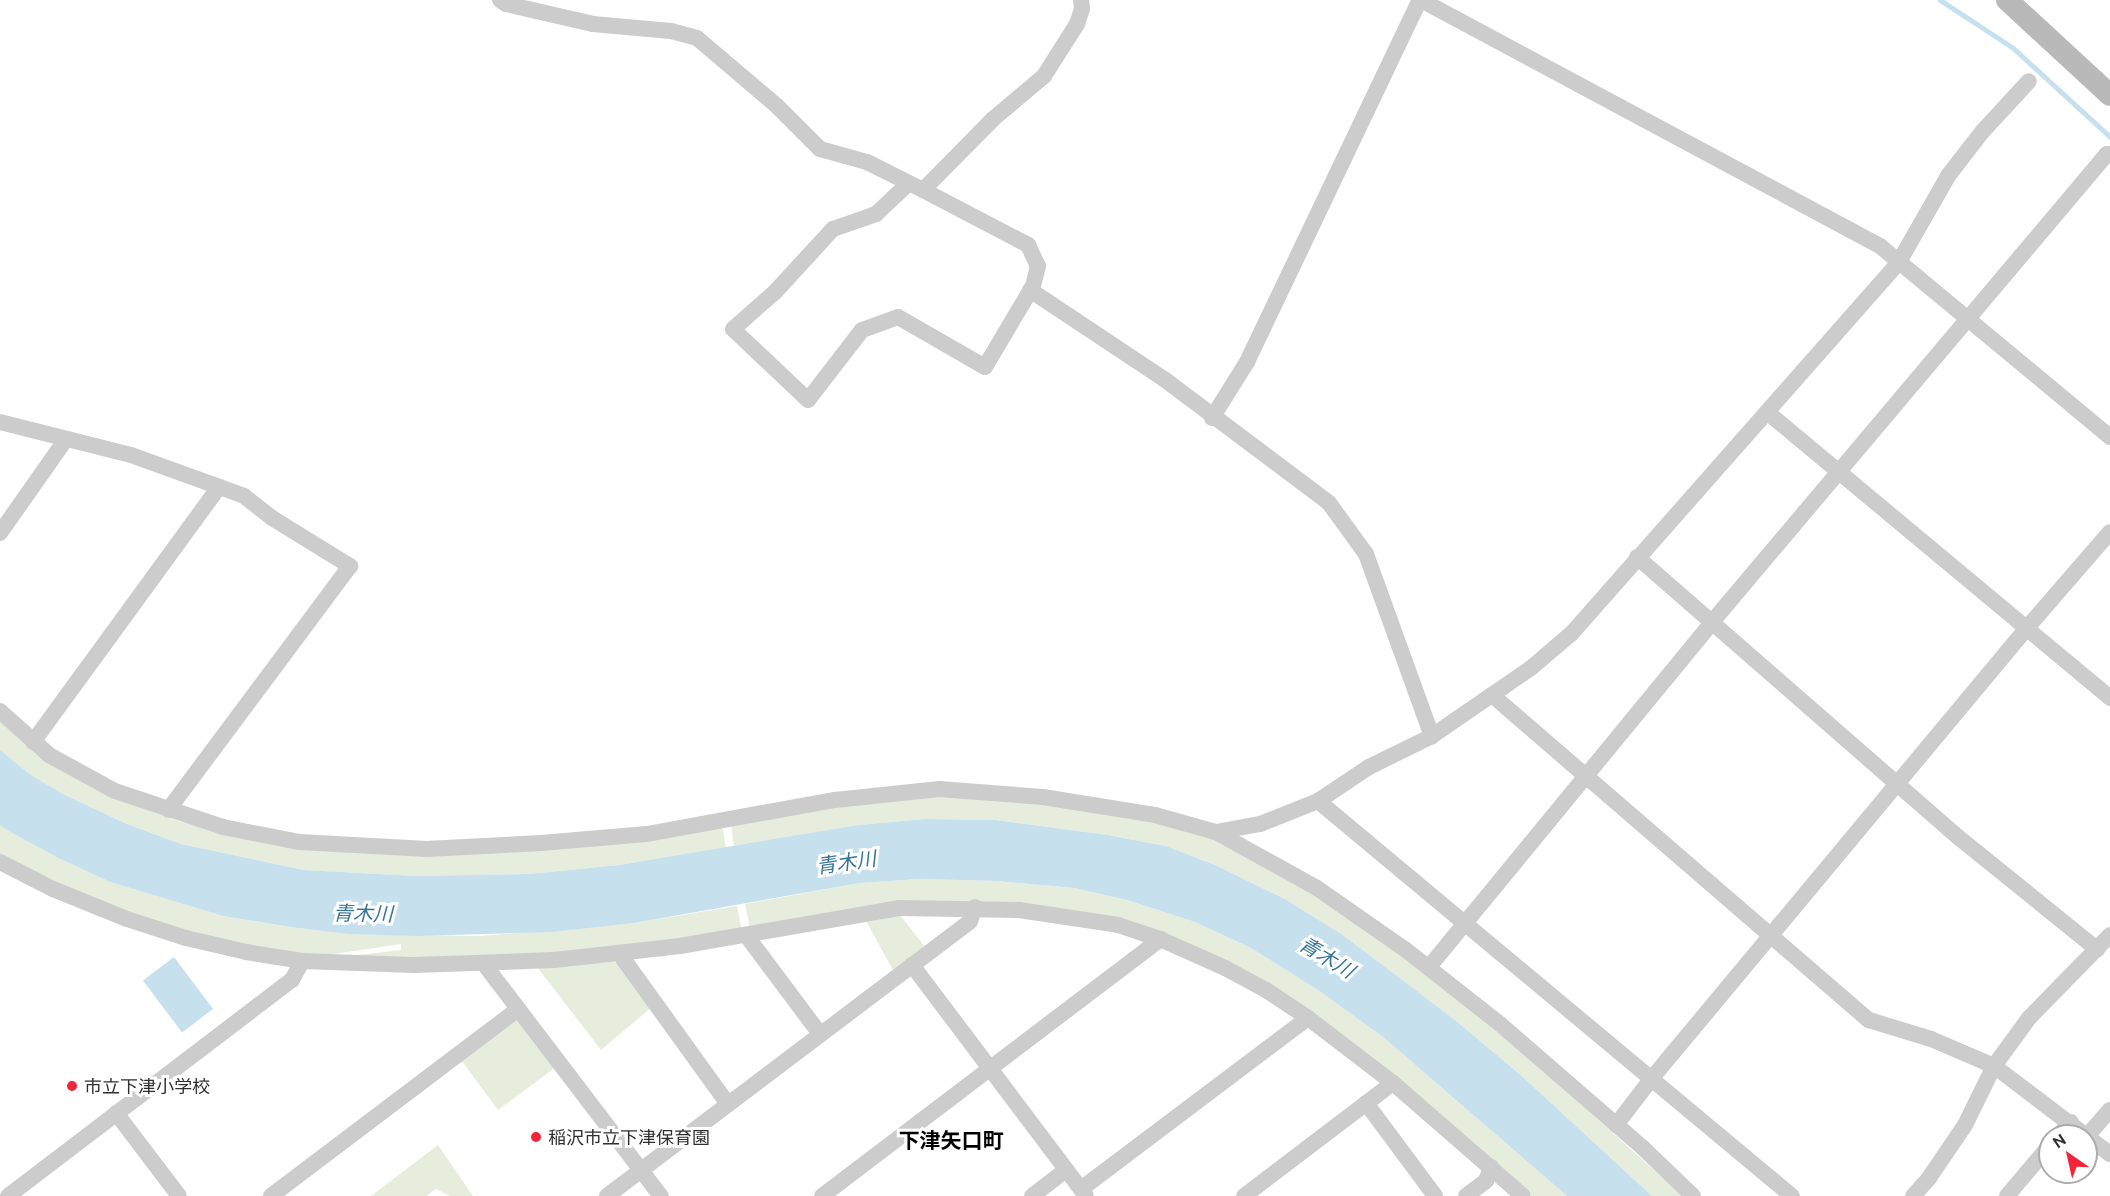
<!DOCTYPE html>
<html>
<head>
<meta charset="utf-8">
<style>
  body { margin:0 }
  #map { position:relative; width:2110px; height:1196px; overflow:hidden; background:#fff; font-family:Ubuntu,"Noto Sans JP",sans-serif }
  div>[style] { position:absolute }
  .green>* { inset:0; background:#e6eddc }
  .water>* { inset:0; background:#c7e0ee; transform-origin:0 0 }
  .stream>* { height:5px; margin:-2.5px; padding:0 2.5px; transform-origin:2.5px; border-radius:2.5px; background:#c7e0ee }
  .street>* { height:16px; margin:-8px; padding:0 8px; transform-origin:8px; border-radius:8px; background:#ccc }
  .secondary>* { height:22px; margin:-11px; padding:0 11px; transform-origin:11px; border-radius:11px; background:#b9b9b9 }
  .dots>* { width:16px; height:16px; translate:-50% -50%; box-sizing:border-box; border:3px solid #fff; border-radius:50% }
  span { translate:-50% -50%; white-space:nowrap; text-align:center; line-height:1.15; -webkit-text-stroke:6px #fff; paint-order:stroke }
  .poi-label { font-size:18px; color:#2f2f2f }
  .left { translate:0 -50%; text-align:left }
  .water-label { font-size:20px; color:#377597; font-style:italic }
  .quarter-label { font-size:21px; color:#000; font-weight:700 }
  .north { position:absolute; left:2038px; top:1124px; width:60px; height:60px; box-sizing:border-box; background:#fff; border:2px solid #acacac; border-radius:50%; rotate:326deg; font-size:16px; font-weight:700; line-height:24px; text-align:center; color:#2f2f2f }
  .north::after { content:''; display:block; margin:auto; width:21px; height:27px; background:#f2253b; clip-path:polygon(50% 0,100% 100%,50% 72%,0 100%) }
</style>
</head>
<body>
<div id="map">
  <div class="green">
    <div style="clip-path:polygon(0 721px,36px 754px,113px 797px,181px 822px,293px 848px,722px 826px,726px 848px,619px 865px,528px 874px,417px 876px,304px 870px,181px 844px,127px 824px,63px 794px,31px 775px,0 750px)"></div>
    <div style="clip-path:polygon(940px 796px,1035px 801px,1155px 821px,1213px 837px,1329px 902px,1429px 975px,1540px 1068px,1683px 1196px,1652px 1196px,1523px 1077px,1455px 1020px,1343px 935px,1285px 899px,1215px 865px,1166px 846px,1108px 835px,996px 820px,924px 819px,858px 825px,734px 847px,731px 825px,836px 806px)"></div>
    <div style="clip-path:polygon(0 825px,60px 859px,110px 882px,223px 916px,290px 927px,347px 934px,480px 936px,634px 923px,737px 906px,742px 931px,673px 942px,481px 959px,350px 956px,401px 950px,401px 944px,321px 956px,248px 946px,128px 915px,7px 859px,0 854px)"></div>
    <div style="clip-path:polygon(920px 879px,997px 881px,1074px 888px,1127px 900px,1195px 922px,1251px 948px,1318px 990px,1383px 1037px,1567px 1196px,1532px 1196px,1484px 1153px,1228px 961px,1019px 904px,750px 928px,745px 904px,860px 883px)"></div>
    <div style="clip-path:polygon(900px 915px,925px 947px,894px 972px,865px 919px)"></div>
    <div style="clip-path:polygon(612px 961px,620px 965px,652px 1007px,601px 1050px,537px 967px)"></div>
    <div style="clip-path:polygon(515px 1020px,521px 1021px,556px 1067px,498px 1110px,461px 1060px)"></div>
    <div style="clip-path:polygon(438px 1145px,473px 1196px,450px 1196px,436px 1189px,426px 1196px,371px 1196px)"></div>
  </div>
  <div class="water">
    <div style="clip-path:polygon(0 750px,31px 775px,63px 794px,127px 824px,181px 844px,304px 870px,417px 876px,528px 874px,619px 865px,858px 825px,924px 819px,996px 820px,1108px 835px,1166px 846px,1215px 865px,1285px 899px,1343px 935px,1455px 1020px,1523px 1077px,1652px 1196px,1567px 1196px,1383px 1037px,1318px 990px,1251px 948px,1195px 922px,1127px 900px,1074px 888px,997px 881px,920px 879px,860px 883px,634px 923px,551px 932px,417px 936px,347px 934px,290px 927px,223px 916px,110px 882px,60px 859px,7px 830px,0 825px)"></div>
    <div style="left:174px;top:957px;width:65px;height:39px;rotate:53deg"></div>
  </div>
  <div class="stream">
    <div style="left:1940px;top:0;width:87px;rotate:33.3deg"></div>
    <div style="left:2013px;top:48px;width:132px;rotate:42.5deg"></div>
  </div>
  <div class="street">
    <div style="left:500px;top:0;width:7px;rotate:34deg"></div>
    <div style="left:506px;top:4px;width:89px;rotate:12.9deg"></div>
    <div style="left:593px;top:24px;width:78px;rotate:5.1deg"></div>
    <div style="left:671px;top:31px;width:27px;rotate:15deg"></div>
    <div style="left:697px;top:38px;width:106px;rotate:40.4deg"></div>
    <div style="left:778px;top:107px;width:59px;rotate:45deg"></div>
    <div style="left:820px;top:149px;width:49px;rotate:15.5deg"></div>
    <div style="left:867px;top:162px;width:63px;rotate:26.6deg"></div>
    <div style="left:923px;top:190px;width:119px;rotate:27.6deg"></div>
    <div style="left:1028px;top:245px;width:23px;rotate:65deg"></div>
    <div style="left:1038px;top:266px;width:21px;rotate:104deg"></div>
    <div style="left:1033px;top:286px;width:94px;rotate:120.7deg"></div>
    <div style="left:985px;top:367px;width:100px;rotate:-150.1deg"></div>
    <div style="left:898px;top:317px;width:38px;rotate:160deg"></div>
    <div style="left:862px;top:330px;width:88px;rotate:127.6deg"></div>
    <div style="left:808px;top:400px;width:103px;rotate:-136.6deg"></div>
    <div style="left:733px;top:329px;width:56px;rotate:-41.4deg"></div>
    <div style="left:775px;top:292px;width:86px;rotate:-47.4deg"></div>
    <div style="left:833px;top:229px;width:46px;rotate:-19.2deg"></div>
    <div style="left:876px;top:214px;width:45px;rotate:-43.2deg"></div>
    <div style="left:1421px;top:0;width:521px;rotate:28.19deg"></div>
    <div style="left:1880px;top:246px;width:299px;rotate:39.7deg"></div>
    <div style="left:923px;top:190px;width:100px;rotate:-45.4deg"></div>
    <div style="left:993px;top:119px;width:67px;rotate:-40.1deg"></div>
    <div style="left:1044px;top:76px;width:62px;rotate:-57.6deg"></div>
    <div style="left:1077px;top:24px;width:16px;rotate:-72deg"></div>
    <div style="left:1082px;top:9px;width:9px;rotate:-96deg"></div>
    <div style="left:1030px;top:290px;width:161px;rotate:33.6deg"></div>
    <div style="left:1164px;top:379px;width:206px;rotate:36.9deg"></div>
    <div style="left:1329px;top:503px;width:63px;rotate:54deg"></div>
    <div style="left:1366px;top:554px;width:194px;rotate:70.1deg"></div>
    <div style="left:1767px;top:412px;width:447px;rotate:39.8deg"></div>
    <div style="left:1212px;top:418px;width:66px;rotate:-58deg"></div>
    <div style="left:1247px;top:362px;width:401px;rotate:-64.5deg"></div>
    <div style="left:0;top:422px;width:135px;rotate:14.1deg"></div>
    <div style="left:131px;top:455px;width:120px;rotate:19.9deg"></div>
    <div style="left:244px;top:496px;width:36px;rotate:38deg"></div>
    <div style="left:272px;top:518px;width:92px;rotate:31.6deg"></div>
    <div style="left:350px;top:566px;width:304px;rotate:126.7deg"></div>
    <div style="left:0;top:533px;width:115px;rotate:-54.9deg"></div>
    <div style="left:1637px;top:557px;width:426px;rotate:41.1deg"></div>
    <div style="left:1958px;top:837px;width:179px;rotate:38.9deg"></div>
    <div style="left:1492px;top:695px;width:498px;rotate:40.8deg"></div>
    <div style="left:1869px;top:1020px;width:65px;rotate:17deg"></div>
    <div style="left:1931px;top:1039px;width:69px;rotate:23.2deg"></div>
    <div style="left:1994px;top:1066px;width:146px;rotate:37.2deg"></div>
    <div style="left:0;top:711px;width:66px;rotate:41.9deg"></div>
    <div style="left:49px;top:755px;width:75px;rotate:28.6deg"></div>
    <div style="left:115px;top:791px;width:114px;rotate:18.4deg"></div>
    <div style="left:223px;top:827px;width:77px;rotate:11.2deg"></div>
    <div style="left:299px;top:842px;width:128px;rotate:3.1deg"></div>
    <div style="left:427px;top:849px;width:114px;rotate:-3deg"></div>
    <div style="left:541px;top:843px;width:106px;rotate:-4.9deg"></div>
    <div style="left:647px;top:834px;width:191px;rotate:-10.3deg"></div>
    <div style="left:835px;top:800px;width:105px;rotate:-6deg"></div>
    <div style="left:939px;top:789px;width:104px;rotate:4.4deg"></div>
    <div style="left:1043px;top:797px;width:113px;rotate:9.1deg"></div>
    <div style="left:1155px;top:815px;width:63px;rotate:15.6deg"></div>
    <div style="left:1216px;top:832px;width:115px;rotate:29deg"></div>
    <div style="left:1317px;top:888px;width:108px;rotate:34.9deg"></div>
    <div style="left:1406px;top:950px;width:120px;rotate:38.2deg"></div>
    <div style="left:1500px;top:1024px;width:189px;rotate:40.9deg"></div>
    <div style="left:1643px;top:1148px;width:69px;rotate:43.8deg"></div>
    <div style="left:33px;top:742px;width:316px;rotate:-53.9deg"></div>
    <div style="left:1318px;top:801px;width:617px;rotate:39.81deg"></div>
    <div style="left:1216px;top:832px;width:45px;rotate:-10.3deg"></div>
    <div style="left:1260px;top:824px;width:62px;rotate:-21.6deg"></div>
    <div style="left:1318px;top:801px;width:61px;rotate:-33.7deg"></div>
    <div style="left:1369px;top:767px;width:70px;rotate:-26.2deg"></div>
    <div style="left:1432px;top:736px;width:120px;rotate:-34.5deg"></div>
    <div style="left:1531px;top:668px;width:54px;rotate:-40.5deg"></div>
    <div style="left:1572px;top:633px;width:495px;rotate:-48.6deg"></div>
    <div style="left:1899px;top:262px;width:99px;rotate:-60.3deg"></div>
    <div style="left:1948px;top:176px;width:56px;rotate:-52.3deg"></div>
    <div style="left:1982px;top:132px;width:69px;rotate:-47.3deg"></div>
    <div style="left:0;top:862px;width:59px;rotate:27deg"></div>
    <div style="left:53px;top:889px;width:80px;rotate:22.1deg"></div>
    <div style="left:127px;top:919px;width:62px;rotate:17.9deg"></div>
    <div style="left:186px;top:938px;width:62px;rotate:13.1deg"></div>
    <div style="left:246px;top:952px;width:57px;rotate:9.1deg"></div>
    <div style="left:302px;top:961px;width:112px;rotate:2deg"></div>
    <div style="left:414px;top:965px;width:140px;rotate:-2deg"></div>
    <div style="left:554px;top:960px;width:127px;rotate:-6.3deg"></div>
    <div style="left:680px;top:946px;width:222px;rotate:-9.8deg"></div>
    <div style="left:899px;top:908px;width:120px;rotate:1deg"></div>
    <div style="left:1019px;top:910px;width:100px;rotate:8.6deg"></div>
    <div style="left:1118px;top:925px;width:44px;rotate:18.4deg"></div>
    <div style="left:1160px;top:939px;width:71px;rotate:24deg"></div>
    <div style="left:1225px;top:968px;width:47px;rotate:28.2deg"></div>
    <div style="left:1266px;top:990px;width:50px;rotate:33.7deg"></div>
    <div style="left:1308px;top:1018px;width:107px;rotate:37.4deg"></div>
    <div style="left:1393px;top:1083px;width:172px;rotate:41deg"></div>
    <div style="left:746px;top:935px;width:124px;rotate:53.2deg"></div>
    <div style="left:619px;top:953px;width:186px;rotate:54.2deg"></div>
    <div style="left:484px;top:964px;width:292px;rotate:52.7deg"></div>
    <div style="left:912px;top:965px;width:289px;rotate:53deg"></div>
    <div style="left:1429px;top:967px;width:446px;rotate:-50.6deg"></div>
    <div style="left:1712px;top:622px;width:612px;rotate:-49.84deg"></div>
    <div style="left:2107px;top:154px;width:3px"></div>
    <div style="left:1366px;top:1103px;width:116px;rotate:53.4deg"></div>
    <div style="left:116px;top:1113px;width:104px;rotate:52.8deg"></div>
    <div style="left:1616px;top:1125px;width:59px;rotate:-52.5deg"></div>
    <div style="left:1652px;top:1078px;width:584px;rotate:-50.21deg"></div>
    <div style="left:2026px;top:629px;width:128px;rotate:-49.1deg"></div>
    <div style="left:2088px;top:1135px;width:33px;rotate:-49deg"></div>
    <div style="left:2058px;top:1136px;width:19px;rotate:-47deg"></div>
    <div style="left:1081px;top:1189px;width:284px;rotate:-37deg"></div>
    <div style="left:8px;top:1196px;width:357px;rotate:-37.3deg"></div>
    <div style="left:292px;top:980px;width:21px;rotate:-62deg"></div>
    <div style="left:271px;top:1196px;width:310px;rotate:-37.1deg"></div>
    <div style="left:607px;top:1196px;width:455px;rotate:-37.1deg"></div>
    <div style="left:970px;top:921px;width:15px;rotate:-70deg"></div>
    <div style="left:822px;top:1196px;width:425px;rotate:-37.2deg"></div>
    <div style="left:1032px;top:1196px;width:43px;rotate:-37.4deg"></div>
    <div style="left:1244px;top:1196px;width:187px;rotate:-37.2deg"></div>
    <div style="left:1466px;top:1196px;width:25px;rotate:-37deg"></div>
    <div style="left:1486px;top:1181px;width:15px;rotate:-70deg"></div>
    <div style="left:1913px;top:1196px;width:24px;rotate:-48deg"></div>
    <div style="left:1929px;top:1178px;width:64px;rotate:-55.8deg"></div>
    <div style="left:1965px;top:1125px;width:66px;rotate:-63.8deg"></div>
    <div style="left:1994px;top:1066px;width:59px;rotate:-53.9deg"></div>
    <div style="left:2029px;top:1018px;width:116px;rotate:-45.7deg"></div>
    <div style="left:2007px;top:1196px;width:67px;rotate:-49.9deg"></div>
  </div>
  <div class="secondary">
    <div style="left:2007px;top:0;width:140px;rotate:42.7deg"></div>
  </div>
  <div class="dots">
    <div style="left:72px;top:1086px;background:#f2253b"></div>
    <div style="left:536px;top:1137px;background:#f2253b"></div>
  </div>
  <div class="poi-label">
    <span class="left" style="left:84px;top:1086px">市立下津小学校</span>
    <span class="left" style="left:548px;top:1137px">稲沢市立下津保育園</span>
  </div>
  <div class="water-label">
    <span style="left:846px;top:862px;rotate:-8deg">青木川</span>
    <span style="left:363px;top:913px;rotate:1deg">青木川</span>
    <span style="left:1327px;top:957px;rotate:31deg">青木川</span>
  </div>
  <div class="quarter-label">
    <span style="left:951px;top:1140px">下津矢口町</span>
  </div>
  <div class="north">N</div>
</div>
</body>
</html>
